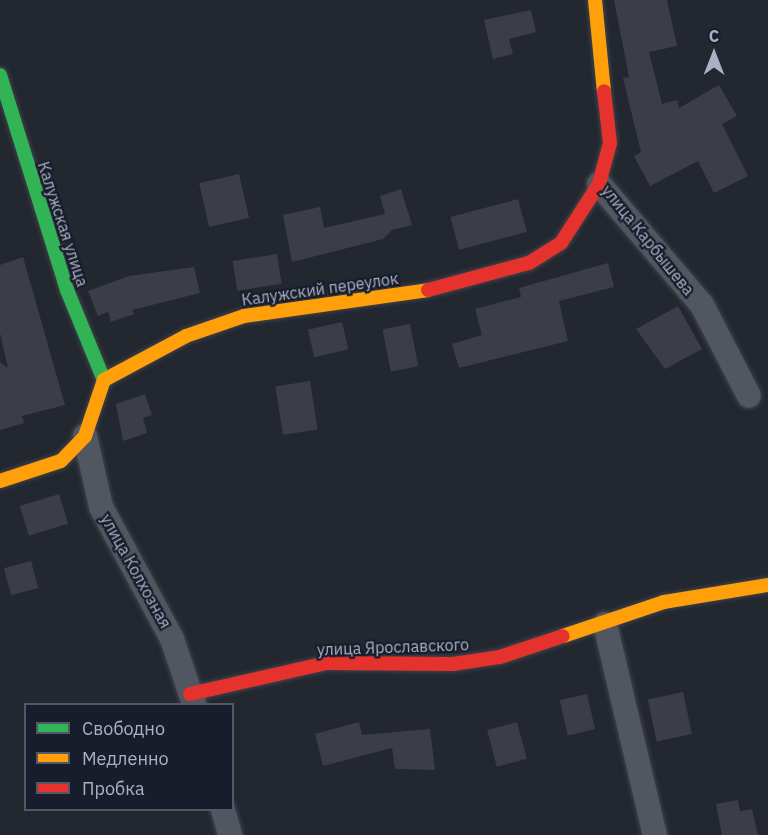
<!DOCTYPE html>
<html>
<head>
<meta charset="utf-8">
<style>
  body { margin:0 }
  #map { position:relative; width:768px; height:835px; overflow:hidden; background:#232730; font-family:"IBM Plex Sans",sans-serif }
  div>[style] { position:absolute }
  .building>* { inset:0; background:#3b3e47; transform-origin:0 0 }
  .roads { filter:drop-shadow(0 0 2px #3f424a) drop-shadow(0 0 2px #3f424a) }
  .street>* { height:24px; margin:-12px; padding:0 12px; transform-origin:12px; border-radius:12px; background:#525660 }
  .fast>* { height:14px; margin:-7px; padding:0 7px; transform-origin:7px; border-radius:7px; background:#30b455 }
  .slow>* { height:14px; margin:-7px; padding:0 7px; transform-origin:7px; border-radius:7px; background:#ff9f0a }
  .jam>* { height:14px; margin:-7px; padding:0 7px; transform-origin:7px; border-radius:7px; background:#e5322d }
  span { translate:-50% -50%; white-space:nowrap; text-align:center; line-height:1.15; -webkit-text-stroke:4.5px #171d2a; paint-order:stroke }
  .street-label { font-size:16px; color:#abb1c4 }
  .legend { position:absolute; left:24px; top:703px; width:210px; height:108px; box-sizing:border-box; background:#171d2a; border:2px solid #525868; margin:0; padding:8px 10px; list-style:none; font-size:18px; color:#abb1c4 }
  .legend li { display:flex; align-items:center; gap:12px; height:30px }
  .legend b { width:30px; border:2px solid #525868 }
  .north { position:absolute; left:684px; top:24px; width:60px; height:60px; -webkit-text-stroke:4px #171d2a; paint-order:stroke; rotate:0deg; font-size:16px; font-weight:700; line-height:24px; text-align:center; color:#abb1c4 }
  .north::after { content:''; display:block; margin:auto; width:21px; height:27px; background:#abb1c4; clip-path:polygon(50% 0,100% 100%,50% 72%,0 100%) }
</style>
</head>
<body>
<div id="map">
  <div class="building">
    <div style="clip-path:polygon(614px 0,667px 0,677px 46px,649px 52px,662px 104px,677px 100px,679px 108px,719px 85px,737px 116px,722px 124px,748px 176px,714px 193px,698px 161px,650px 186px,634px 156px,641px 152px,623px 78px,629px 77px)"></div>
    <div style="clip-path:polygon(531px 10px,536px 32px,509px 39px,513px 54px,493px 59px,484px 20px)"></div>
    <div style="left:239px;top:174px;width:45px;height:41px;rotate:77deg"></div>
    <div style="clip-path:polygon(401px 189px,412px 225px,392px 230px,383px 239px,292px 262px,283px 215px,320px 207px,324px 228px,385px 214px,380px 196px)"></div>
    <div style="left:518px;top:199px;width:34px;height:70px;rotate:75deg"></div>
    <div style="left:277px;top:254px;width:30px;height:45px;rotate:81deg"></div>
    <div style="clip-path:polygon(23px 257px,65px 405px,22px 416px,24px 423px,0 430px,0 362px,8px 368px,0 333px,0 265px)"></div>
    <div style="clip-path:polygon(608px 263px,614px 287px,559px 301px,568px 341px,459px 368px,452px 344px,482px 335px,475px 309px,521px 297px,519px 288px)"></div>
    <div style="clip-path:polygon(194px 267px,200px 293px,132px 310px,134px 314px,111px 322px,108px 312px,98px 316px,88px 291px,129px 276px)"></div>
    <div style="clip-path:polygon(678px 306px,702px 349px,665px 369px,636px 329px)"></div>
    <div style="left:342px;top:322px;width:28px;height:35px;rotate:77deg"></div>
    <div style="left:410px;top:324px;width:43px;height:28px;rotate:79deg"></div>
    <div style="left:310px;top:381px;width:49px;height:35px;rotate:81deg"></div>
    <div style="clip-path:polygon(145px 394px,152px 415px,143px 418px,147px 433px,123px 441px,116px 404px)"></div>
    <div style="left:59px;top:494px;width:31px;height:41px;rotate:73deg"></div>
    <div style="left:31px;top:561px;width:28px;height:28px;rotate:75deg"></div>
    <div style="left:683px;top:692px;width:43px;height:36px;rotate:78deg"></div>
    <div style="left:587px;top:694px;width:36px;height:28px;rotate:77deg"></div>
    <div style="clip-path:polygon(359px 722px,362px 735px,430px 729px,435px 770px,395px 769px,392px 748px,323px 766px,315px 734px)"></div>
    <div style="left:517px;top:722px;width:38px;height:31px;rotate:75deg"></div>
    <div style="clip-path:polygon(738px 800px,740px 811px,752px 809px,758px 835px,722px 835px,716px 804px)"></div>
  </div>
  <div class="roads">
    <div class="street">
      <div style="left:599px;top:184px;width:159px;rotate:49.6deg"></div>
      <div style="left:702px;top:305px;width:102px;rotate:62.7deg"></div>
      <div style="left:85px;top:436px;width:73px;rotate:77.3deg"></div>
      <div style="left:101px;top:507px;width:150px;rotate:61.7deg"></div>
      <div style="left:172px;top:639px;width:69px;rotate:71.3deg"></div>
      <div style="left:605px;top:624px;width:217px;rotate:76.7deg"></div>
      <div style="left:223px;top:810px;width:26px;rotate:74deg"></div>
    </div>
    <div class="fast">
      <div style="left:0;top:75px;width:225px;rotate:72.7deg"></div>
      <div style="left:67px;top:290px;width:97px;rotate:67.7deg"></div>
    </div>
    <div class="slow">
      <div style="left:595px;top:0;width:91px;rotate:84.4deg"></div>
      <div style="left:0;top:481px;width:64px;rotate:-18.2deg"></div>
      <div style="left:61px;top:461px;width:35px;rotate:-46deg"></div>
      <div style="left:85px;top:436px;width:59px;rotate:-71.3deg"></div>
      <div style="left:104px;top:380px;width:93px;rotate:-28.2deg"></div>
      <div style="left:186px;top:336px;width:61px;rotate:-19deg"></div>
      <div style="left:244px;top:316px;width:186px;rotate:-8deg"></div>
      <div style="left:563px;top:636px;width:107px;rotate:-18.6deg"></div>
      <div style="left:664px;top:602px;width:105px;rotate:-9.3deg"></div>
    </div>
    <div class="jam">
      <div style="left:428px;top:290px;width:105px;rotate:-15deg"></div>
      <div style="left:529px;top:263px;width:38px;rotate:-32deg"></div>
      <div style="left:561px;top:243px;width:70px;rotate:-57.2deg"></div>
      <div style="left:599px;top:184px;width:42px;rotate:-75deg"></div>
      <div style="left:610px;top:143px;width:52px;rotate:-96.6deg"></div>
      <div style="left:190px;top:694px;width:140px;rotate:-12.8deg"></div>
      <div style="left:327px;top:663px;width:126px;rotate:0.5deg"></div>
      <div style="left:453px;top:664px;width:48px;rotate:-8.5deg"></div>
      <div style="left:500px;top:657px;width:66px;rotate:-18.4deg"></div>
    </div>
  </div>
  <div class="street-label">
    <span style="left:63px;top:224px;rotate:72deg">Калужская улица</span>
    <span style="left:648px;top:240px;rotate:51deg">улица Карбышева</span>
    <span style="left:320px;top:289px;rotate:-8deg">Калужский переулок</span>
    <span style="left:136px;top:571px;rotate:61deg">улица Колхозная</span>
    <span style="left:393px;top:647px;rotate:-2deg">улица Ярославского</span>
  </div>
  <ul class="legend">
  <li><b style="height:8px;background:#30b455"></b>Свободно</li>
  <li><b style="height:8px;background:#ff9f0a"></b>Медленно</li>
  <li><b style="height:8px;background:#e5322d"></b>Пробка</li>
  </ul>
  <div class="north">С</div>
</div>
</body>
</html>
